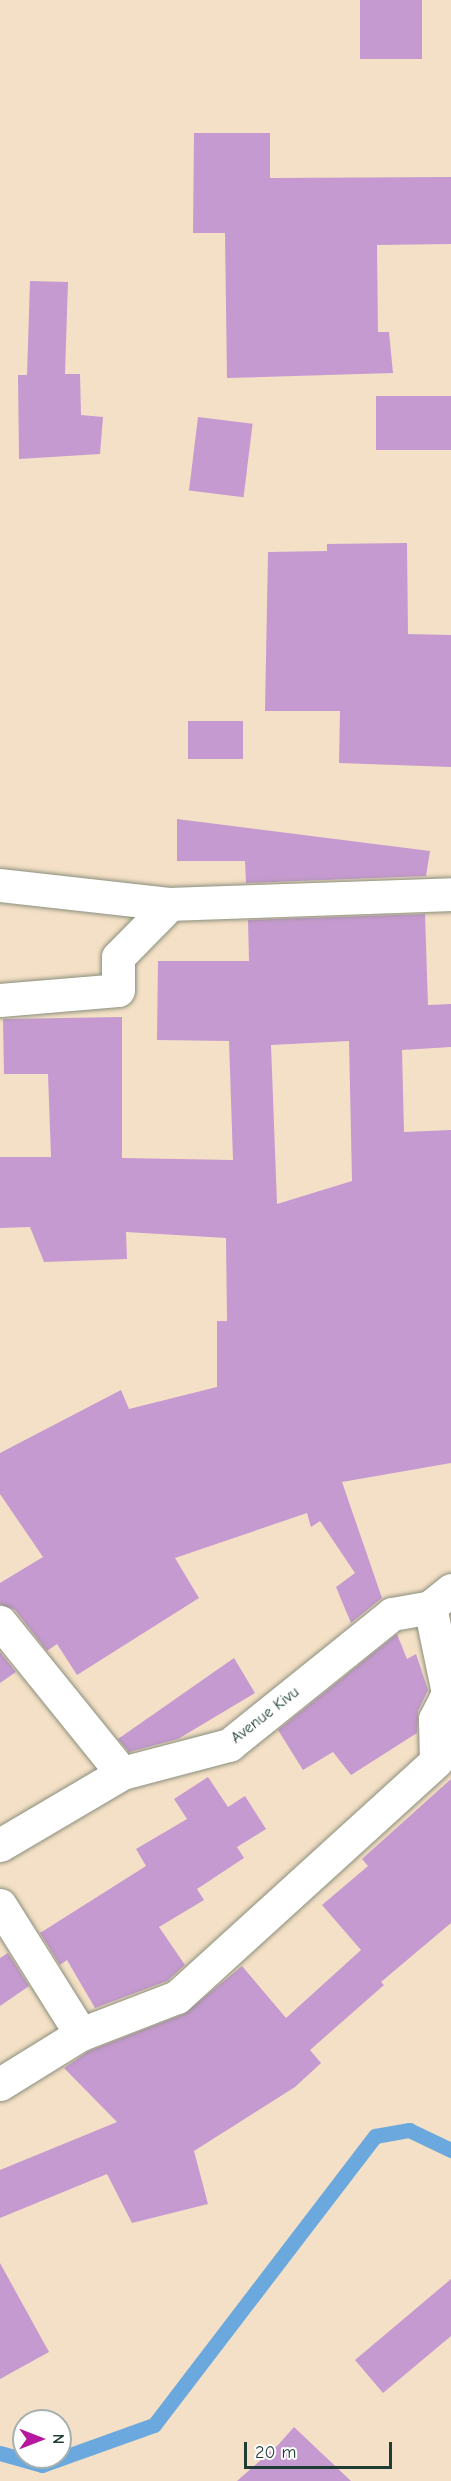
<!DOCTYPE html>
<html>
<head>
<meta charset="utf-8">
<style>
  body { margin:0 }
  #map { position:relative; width:451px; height:2481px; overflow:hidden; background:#f4e0c6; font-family:"Comic Neue",sans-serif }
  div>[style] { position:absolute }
  .stream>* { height:15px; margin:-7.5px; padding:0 7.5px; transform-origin:7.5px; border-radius:7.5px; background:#6ba8dd }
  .building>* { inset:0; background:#c59ad0; transform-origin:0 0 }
  .roads { filter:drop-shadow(0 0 2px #8a8e7d) drop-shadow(0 0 2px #8a8e7d) }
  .minor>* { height:33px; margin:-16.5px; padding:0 16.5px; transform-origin:16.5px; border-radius:16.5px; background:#fff }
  span { translate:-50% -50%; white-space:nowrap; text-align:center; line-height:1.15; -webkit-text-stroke:5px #fff; paint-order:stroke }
  .street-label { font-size:16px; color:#1f3d34 }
  .north { position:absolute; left:12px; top:2409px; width:60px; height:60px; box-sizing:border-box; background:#fff; border:2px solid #a5b1ae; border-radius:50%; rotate:90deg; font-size:16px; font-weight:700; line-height:24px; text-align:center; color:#1f3d34 }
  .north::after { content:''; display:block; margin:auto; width:21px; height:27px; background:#b5179e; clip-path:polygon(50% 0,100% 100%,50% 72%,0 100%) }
  .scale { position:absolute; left:244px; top:2442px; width:148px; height:27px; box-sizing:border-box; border:3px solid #1f3d34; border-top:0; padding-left:8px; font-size:18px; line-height:21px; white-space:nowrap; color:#1f3d34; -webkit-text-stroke:4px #fff; paint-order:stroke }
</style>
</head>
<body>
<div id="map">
  <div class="stream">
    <div style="left:0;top:2453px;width:44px;rotate:15.9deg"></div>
    <div style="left:42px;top:2465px;width:119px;rotate:-19.7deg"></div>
    <div style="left:154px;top:2425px;width:364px;rotate:-52.6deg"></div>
    <div style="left:375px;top:2136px;width:35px;rotate:-10deg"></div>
    <div style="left:409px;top:2130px;width:47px;rotate:25.5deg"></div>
  </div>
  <div class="building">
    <div style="left:360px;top:0;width:62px;height:59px"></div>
    <div style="clip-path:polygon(194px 133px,270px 133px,270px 178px,451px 177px,451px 244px,377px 245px,378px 332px,389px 332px,393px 373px,227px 378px,225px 233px,193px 233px)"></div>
    <div style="clip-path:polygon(30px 281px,68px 282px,65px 374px,80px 374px,81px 415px,103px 417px,100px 454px,19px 459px,18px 375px,27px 375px)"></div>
    <div style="left:451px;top:396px;width:54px;height:75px;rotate:90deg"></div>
    <div style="left:198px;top:417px;width:55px;height:74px;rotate:7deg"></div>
    <div style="clip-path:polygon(407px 543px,408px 634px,451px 635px,451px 767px,339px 763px,340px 711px,265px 711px,268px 552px,327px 551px,327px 544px)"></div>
    <div style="left:188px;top:721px;width:55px;height:38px"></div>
    <div style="clip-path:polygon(177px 819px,430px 851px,426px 876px,246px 883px,245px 861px,177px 861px)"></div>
    <div style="clip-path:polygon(evenodd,425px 914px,428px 1005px,451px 1004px,451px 1047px,402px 1050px,404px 1132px,451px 1130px,451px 1463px,342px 1482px,382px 1598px,351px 1623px,336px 1587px,355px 1573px,320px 1521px,311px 1527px,307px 1513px,175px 1558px,199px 1598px,77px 1675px,57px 1644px,47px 1651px,15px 1610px,0 1604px,0 1583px,43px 1557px,0 1494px,0 1453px,121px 1390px,129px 1409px,217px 1387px,217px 1321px,227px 1321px,226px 1238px,126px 1232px,127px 1259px,44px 1262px,30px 1227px,0 1228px,0 1157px,51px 1157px,48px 1074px,4px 1074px,3px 1019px,122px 1017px,122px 1158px,233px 1160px,229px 1041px,157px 1040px,158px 961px,249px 961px,248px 920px,425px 914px,349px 1041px,352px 1181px,277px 1204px,271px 1045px,349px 1041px)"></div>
    <div style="clip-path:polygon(397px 1634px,407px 1659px,416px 1654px,428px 1690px,418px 1711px,417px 1733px,351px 1775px,333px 1752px,303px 1770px,278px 1730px)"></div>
    <div style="clip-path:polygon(0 1652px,16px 1672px,0 1683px)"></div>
    <div style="clip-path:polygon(234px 1658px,255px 1693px,178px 1739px,129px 1752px,118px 1739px)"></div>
    <div style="clip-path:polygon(208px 1777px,228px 1807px,245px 1796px,266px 1829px,237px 1847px,244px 1858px,197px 1889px,204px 1900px,159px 1927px,185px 1965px,167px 1981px,95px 2008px,67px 1960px,60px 1965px,40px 1933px,146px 1866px,136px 1849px,187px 1819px,174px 1799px)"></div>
    <div style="clip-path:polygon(451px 1779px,451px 1923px,381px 1982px,384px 1985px,310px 2050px,321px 2063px,295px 2087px,194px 2151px,208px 2204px,132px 2223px,107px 2174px,0 2218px,0 2170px,117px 2122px,64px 2068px,89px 2051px,184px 2014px,242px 1966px,286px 2018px,361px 1950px,322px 1905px,368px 1866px,362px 1859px)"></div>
    <div style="clip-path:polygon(8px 1953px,29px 1986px,0 2006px,0 1958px)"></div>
    <div style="clip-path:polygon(0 2263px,49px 2352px,0 2379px)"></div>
    <div style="clip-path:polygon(451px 2279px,451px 2336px,383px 2393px,355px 2360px)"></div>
    <div style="clip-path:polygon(294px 2427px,351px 2481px,237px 2481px,278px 2445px)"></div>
  </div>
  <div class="roads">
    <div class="minor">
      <div style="left:0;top:885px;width:171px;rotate:6.4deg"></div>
      <div style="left:0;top:1000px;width:118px;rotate:-4.8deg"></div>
      <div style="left:118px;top:990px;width:33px;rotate:-90deg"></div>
      <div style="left:118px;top:957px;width:74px;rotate:-45.5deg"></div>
      <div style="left:170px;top:904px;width:281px;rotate:-2deg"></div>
      <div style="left:0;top:1622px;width:194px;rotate:51.1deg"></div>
      <div style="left:0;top:1845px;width:142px;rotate:-30.5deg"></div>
      <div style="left:122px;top:1773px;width:111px;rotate:-14.7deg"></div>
      <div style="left:229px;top:1745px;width:209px;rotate:-38.8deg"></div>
      <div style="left:392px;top:1614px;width:39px;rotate:-10deg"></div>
      <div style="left:430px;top:1607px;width:27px;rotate:-39deg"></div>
      <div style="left:0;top:1905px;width:152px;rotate:57.9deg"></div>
      <div style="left:81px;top:2034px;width:103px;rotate:-21.1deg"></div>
      <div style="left:177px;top:1997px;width:350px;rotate:-42.3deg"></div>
      <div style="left:436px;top:1761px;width:42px;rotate:-91.4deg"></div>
      <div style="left:435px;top:1719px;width:29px;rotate:-63deg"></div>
      <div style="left:448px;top:1693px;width:88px;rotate:-101.8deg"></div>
      <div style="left:0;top:2084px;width:95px;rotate:-31.7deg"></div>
    </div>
  </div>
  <div class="street-label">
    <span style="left:265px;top:1715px;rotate:-38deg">Avenue Kivu</span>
  </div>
  <div class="north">N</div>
  <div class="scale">20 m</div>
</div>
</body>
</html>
